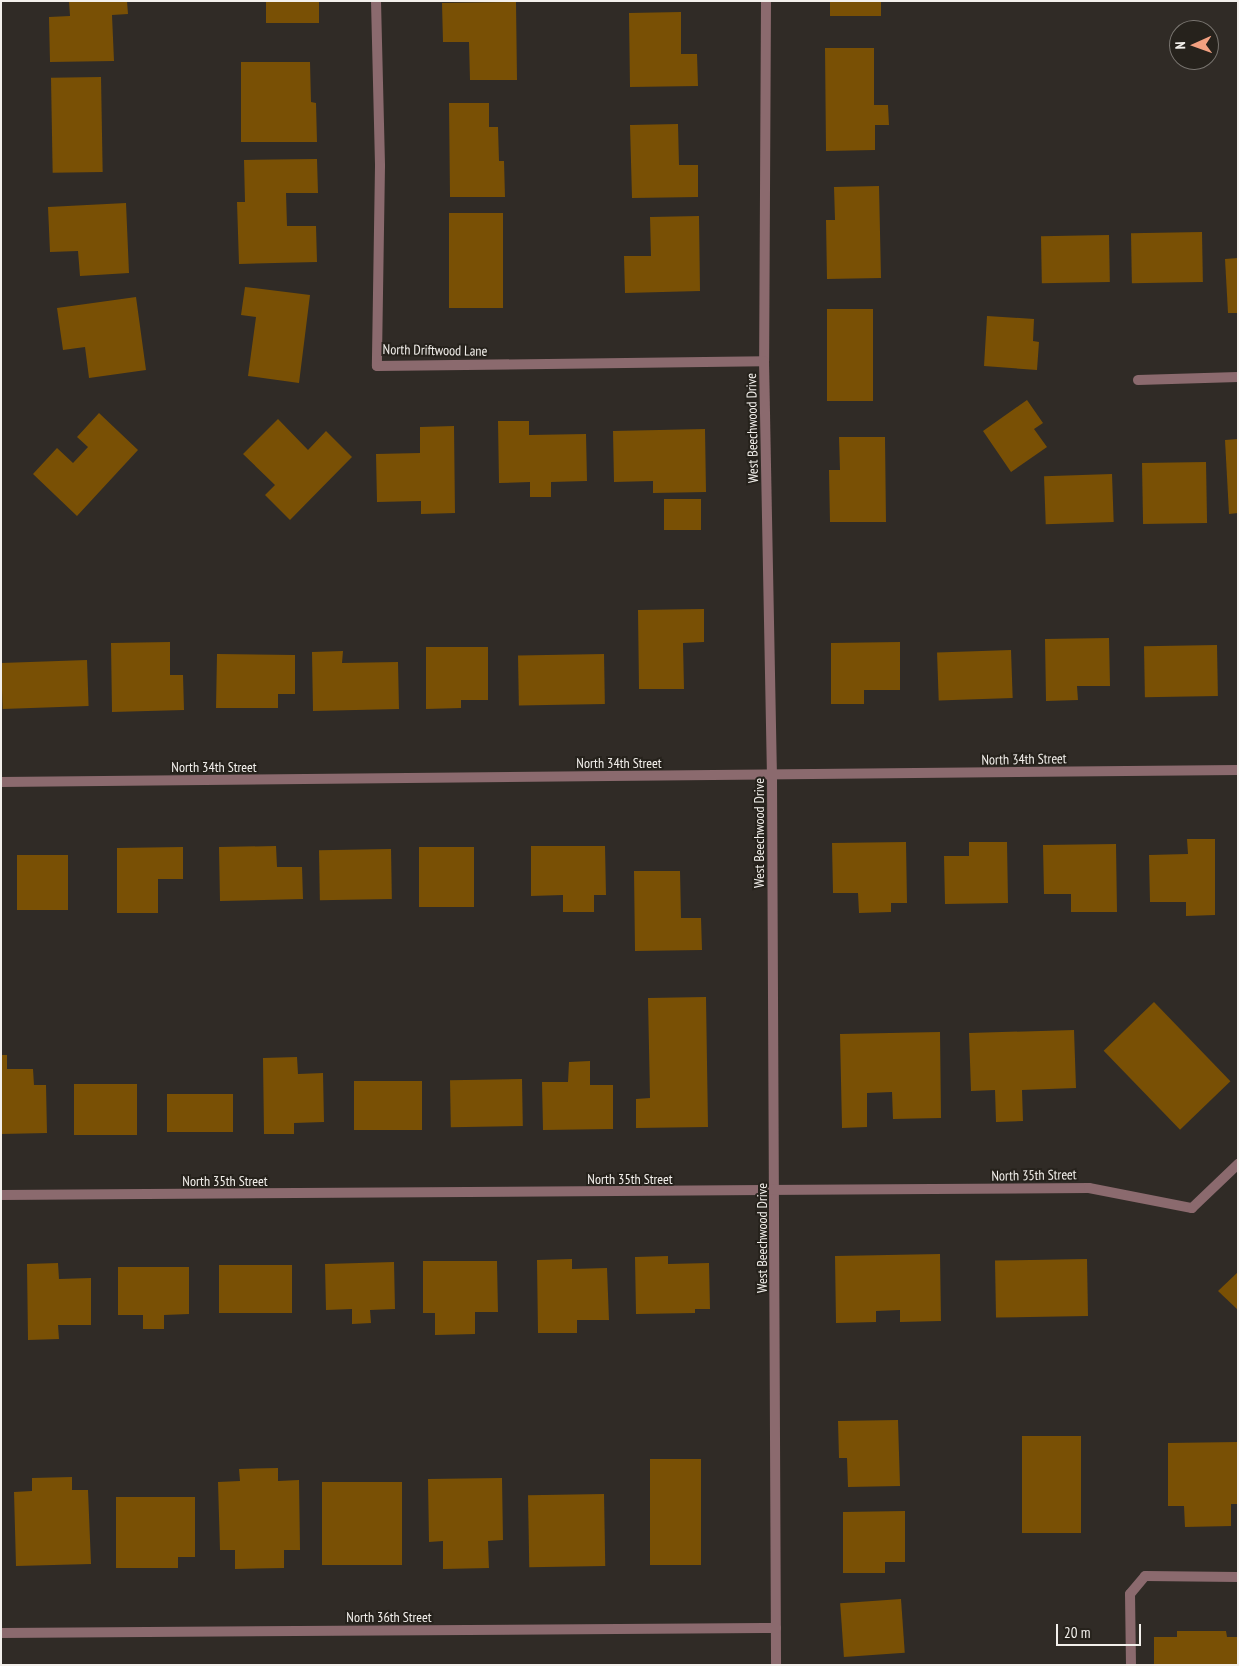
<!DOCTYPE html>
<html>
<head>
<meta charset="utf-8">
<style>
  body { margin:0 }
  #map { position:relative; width:1239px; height:1666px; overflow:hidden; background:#302b26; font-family:"PT Sans Narrow",sans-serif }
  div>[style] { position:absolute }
  .building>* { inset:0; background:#795005; transform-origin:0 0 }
  .minor>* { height:10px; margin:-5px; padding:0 5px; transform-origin:5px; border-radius:5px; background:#8b6a6e }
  span { translate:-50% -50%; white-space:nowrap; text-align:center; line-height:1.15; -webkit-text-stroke:4px #26221c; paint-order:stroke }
  .street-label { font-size:14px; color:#f3f0ec }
  .frame { position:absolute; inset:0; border:2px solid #f3f0ec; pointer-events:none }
  .north { position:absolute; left:1169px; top:20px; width:50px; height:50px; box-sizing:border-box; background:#26221c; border:1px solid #78746f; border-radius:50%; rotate:268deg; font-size:14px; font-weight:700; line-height:20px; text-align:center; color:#f3f0ec }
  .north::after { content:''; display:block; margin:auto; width:18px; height:22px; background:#f2a080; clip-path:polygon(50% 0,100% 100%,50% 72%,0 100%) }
  .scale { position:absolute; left:1056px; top:1624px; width:85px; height:22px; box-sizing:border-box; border:2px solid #f3f0ec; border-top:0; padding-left:6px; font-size:15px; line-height:18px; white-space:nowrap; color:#f3f0ec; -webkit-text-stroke:4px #26221c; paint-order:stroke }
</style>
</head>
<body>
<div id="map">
  <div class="building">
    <div style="clip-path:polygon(69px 1px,127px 1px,128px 14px,112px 15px,114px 61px,50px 62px,49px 17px,70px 16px)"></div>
    <div style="left:266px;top:1px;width:53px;height:22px"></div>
    <div style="left:830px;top:1px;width:51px;height:15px"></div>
    <div style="clip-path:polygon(516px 2px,517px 80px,470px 80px,469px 42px,443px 42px,442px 3px)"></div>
    <div style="clip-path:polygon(681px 12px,681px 54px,697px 54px,698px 86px,630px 87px,629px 13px)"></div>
    <div style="clip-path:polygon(825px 48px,874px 48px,874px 105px,888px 105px,889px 125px,875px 125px,875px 150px,826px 151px)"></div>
    <div style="clip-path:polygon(241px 62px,310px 62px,311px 102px,316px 103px,317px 142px,241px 142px)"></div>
    <div style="left:101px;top:77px;width:95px;height:50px;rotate:89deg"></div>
    <div style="clip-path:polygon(449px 103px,489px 103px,489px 127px,498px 127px,499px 161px,504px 161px,505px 197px,450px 197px)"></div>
    <div style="clip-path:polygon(678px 124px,679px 165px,698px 165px,698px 197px,632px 198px,630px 125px)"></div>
    <div style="clip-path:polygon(317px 159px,318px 193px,286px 193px,287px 226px,316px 226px,317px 262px,239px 264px,237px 202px,245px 202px,244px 160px)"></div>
    <div style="clip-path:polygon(879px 186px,881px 278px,827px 279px,826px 220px,835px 220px,834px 187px)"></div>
    <div style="clip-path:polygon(126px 203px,129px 273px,80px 276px,78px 251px,50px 252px,48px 207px)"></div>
    <div style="left:449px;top:213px;width:54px;height:95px"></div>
    <div style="clip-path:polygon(699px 216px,700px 291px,625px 293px,624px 256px,651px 256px,650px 217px)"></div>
    <div style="left:1202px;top:232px;width:50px;height:71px;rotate:89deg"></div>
    <div style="left:1109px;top:235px;width:47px;height:68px;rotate:89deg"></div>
    <div style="clip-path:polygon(1238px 258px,1238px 313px,1228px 313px,1225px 259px)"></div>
    <div style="clip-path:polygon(245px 287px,310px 295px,299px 383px,248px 376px,256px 317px,241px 315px)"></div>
    <div style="clip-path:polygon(136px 297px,146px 370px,89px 378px,85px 347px,63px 350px,57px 308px)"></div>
    <div style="left:827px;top:309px;width:46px;height:92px"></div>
    <div style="clip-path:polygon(987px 316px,1034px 319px,1033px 341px,1039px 342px,1037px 370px,984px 366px)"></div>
    <div style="clip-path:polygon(1027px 400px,1043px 423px,1034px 429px,1047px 447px,1011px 472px,983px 431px)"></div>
    <div style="clip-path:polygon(99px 413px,138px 450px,77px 516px,33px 474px,57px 448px,73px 463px,88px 447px,77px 437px)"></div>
    <div style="clip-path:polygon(278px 419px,308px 450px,326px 431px,352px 457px,290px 520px,265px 495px,275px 485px,243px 454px)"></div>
    <div style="clip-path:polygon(498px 421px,529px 421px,529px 435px,586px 434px,587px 481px,551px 482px,551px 497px,530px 497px,530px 482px,499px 483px)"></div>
    <div style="clip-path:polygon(454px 426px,455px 513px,421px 514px,421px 501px,377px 502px,376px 454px,420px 453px,420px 427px)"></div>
    <div style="clip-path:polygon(705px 429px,706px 492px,653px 493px,653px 481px,614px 482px,613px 431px)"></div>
    <div style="clip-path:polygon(839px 437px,885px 437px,886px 522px,830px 522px,829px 470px,840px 470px)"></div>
    <div style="clip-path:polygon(1238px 439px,1238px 513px,1229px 514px,1225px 440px)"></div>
    <div style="left:1206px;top:462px;width:61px;height:64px;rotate:89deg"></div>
    <div style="left:1112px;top:474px;width:48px;height:68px;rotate:88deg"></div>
    <div style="left:664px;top:499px;width:37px;height:31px"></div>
    <div style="clip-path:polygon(704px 609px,704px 642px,683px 643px,684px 689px,639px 689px,638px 610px)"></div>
    <div style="clip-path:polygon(1109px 638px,1110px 686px,1077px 686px,1078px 700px,1046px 701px,1045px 639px)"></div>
    <div style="clip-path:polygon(170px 642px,170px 675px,183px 675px,184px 710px,112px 712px,111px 643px)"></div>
    <div style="clip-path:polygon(900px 642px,900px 690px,864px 690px,864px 704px,831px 704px,831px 643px)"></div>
    <div style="left:1217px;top:645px;width:51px;height:73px;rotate:89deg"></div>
    <div style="clip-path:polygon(426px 647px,488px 647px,488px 700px,461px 700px,461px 708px,426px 709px)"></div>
    <div style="left:1011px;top:650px;width:48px;height:74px;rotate:88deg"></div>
    <div style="clip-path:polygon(343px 651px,342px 663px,398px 662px,399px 709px,313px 711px,312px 652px)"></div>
    <div style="clip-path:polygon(217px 654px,295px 655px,295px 694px,278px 694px,278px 708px,216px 708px)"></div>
    <div style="left:604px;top:654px;width:50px;height:86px;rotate:89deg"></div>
    <div style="left:87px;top:660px;width:46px;height:86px;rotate:88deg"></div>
    <div style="clip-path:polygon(1187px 839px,1215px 839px,1215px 915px,1186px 916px,1186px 902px,1150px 902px,1149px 855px,1188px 854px)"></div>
    <div style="clip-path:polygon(906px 842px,907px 903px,891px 903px,891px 912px,859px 913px,858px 893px,833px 893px,832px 843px)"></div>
    <div style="clip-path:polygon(969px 842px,1007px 842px,1008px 903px,945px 904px,944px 856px,969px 856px)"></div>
    <div style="clip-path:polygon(1116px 844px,1117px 912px,1071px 912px,1071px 894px,1044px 894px,1043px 845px)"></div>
    <div style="clip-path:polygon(276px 846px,277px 867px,302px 867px,303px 899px,220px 901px,219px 847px)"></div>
    <div style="clip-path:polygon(531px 846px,605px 846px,606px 895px,594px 895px,594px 912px,563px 912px,563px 895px,531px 896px)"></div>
    <div style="clip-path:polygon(183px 847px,183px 879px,158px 879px,158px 913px,117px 913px,117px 848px)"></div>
    <div style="left:474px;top:847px;width:60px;height:55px;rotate:90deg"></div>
    <div style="left:391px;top:849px;width:50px;height:72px;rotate:89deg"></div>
    <div style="left:17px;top:855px;width:51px;height:55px"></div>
    <div style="clip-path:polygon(634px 871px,680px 871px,681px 918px,701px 918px,702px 950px,635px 951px)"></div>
    <div style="clip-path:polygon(706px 997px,708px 1127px,636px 1128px,636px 1099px,650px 1098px,648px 998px)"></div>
    <div style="left:1154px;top:1002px;width:110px;height:70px;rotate:46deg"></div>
    <div style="clip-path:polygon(1074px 1030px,1076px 1088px,1022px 1090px,1023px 1121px,996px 1122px,995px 1090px,971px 1091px,969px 1033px)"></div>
    <div style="clip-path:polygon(940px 1032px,941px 1118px,893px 1119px,892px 1092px,867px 1093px,867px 1127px,842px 1128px,840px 1034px)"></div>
    <div style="clip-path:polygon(1px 1055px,7px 1055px,7px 1069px,33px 1069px,34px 1085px,46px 1085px,47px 1133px,1px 1134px)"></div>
    <div style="clip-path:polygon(297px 1057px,298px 1074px,323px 1073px,324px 1122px,294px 1123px,294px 1134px,264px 1134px,263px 1058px)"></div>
    <div style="clip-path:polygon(590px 1061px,590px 1085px,613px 1085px,613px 1129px,543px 1130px,542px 1082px,568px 1082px,569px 1062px)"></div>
    <div style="left:522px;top:1079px;width:47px;height:72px;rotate:89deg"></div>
    <div style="left:354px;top:1081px;width:68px;height:49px"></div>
    <div style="left:74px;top:1084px;width:63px;height:51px"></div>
    <div style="left:167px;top:1094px;width:66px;height:38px"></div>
    <div style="clip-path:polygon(940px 1254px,941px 1321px,900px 1322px,900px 1310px,876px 1311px,876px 1322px,836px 1323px,835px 1256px)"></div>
    <div style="clip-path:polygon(668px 1256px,668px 1264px,709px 1263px,710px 1309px,695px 1309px,695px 1313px,636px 1314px,635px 1257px)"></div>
    <div style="clip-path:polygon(572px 1259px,572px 1269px,607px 1268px,609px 1320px,577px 1320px,577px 1333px,538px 1333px,537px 1260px)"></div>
    <div style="left:1087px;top:1259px;width:57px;height:92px;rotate:89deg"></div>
    <div style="clip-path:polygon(423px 1261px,497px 1261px,498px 1312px,475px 1312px,475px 1334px,435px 1335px,435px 1313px,423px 1313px)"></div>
    <div style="clip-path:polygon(394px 1262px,395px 1309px,370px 1310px,371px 1323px,352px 1324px,352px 1309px,326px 1310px,325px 1264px)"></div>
    <div style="clip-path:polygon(58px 1263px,59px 1279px,91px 1278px,91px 1325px,58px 1325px,59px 1339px,28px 1340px,27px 1264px)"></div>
    <div style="left:219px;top:1265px;width:73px;height:48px"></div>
    <div style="clip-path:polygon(118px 1267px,189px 1267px,189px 1314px,164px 1315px,164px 1329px,143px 1329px,143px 1315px,118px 1315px)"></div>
    <div style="clip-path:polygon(1238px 1272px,1238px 1310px,1218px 1291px)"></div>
    <div style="clip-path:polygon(898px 1420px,900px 1486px,848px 1487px,847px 1458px,839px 1458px,838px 1421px)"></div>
    <div style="left:1022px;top:1436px;width:59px;height:97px"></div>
    <div style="clip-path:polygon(1238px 1442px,1238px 1504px,1231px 1504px,1231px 1526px,1185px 1527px,1184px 1506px,1168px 1506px,1168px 1443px)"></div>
    <div style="left:650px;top:1459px;width:51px;height:106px"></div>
    <div style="clip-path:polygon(278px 1468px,278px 1481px,299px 1480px,300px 1550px,284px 1550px,284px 1568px,235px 1569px,235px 1550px,220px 1550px,218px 1482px,240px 1481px,239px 1469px)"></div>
    <div style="clip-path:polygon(72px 1477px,72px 1490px,88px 1490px,91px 1564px,16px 1566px,14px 1492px,32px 1491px,32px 1478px)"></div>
    <div style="clip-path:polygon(502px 1478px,503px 1540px,488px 1541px,489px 1568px,443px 1569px,443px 1541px,429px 1542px,428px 1479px)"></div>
    <div style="left:402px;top:1482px;width:83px;height:80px;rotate:90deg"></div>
    <div style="left:604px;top:1494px;width:72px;height:76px;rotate:89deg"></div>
    <div style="clip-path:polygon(116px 1497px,195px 1497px,195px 1557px,178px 1557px,178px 1568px,116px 1568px)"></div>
    <div style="clip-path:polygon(905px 1511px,905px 1562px,885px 1562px,885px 1573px,843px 1573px,843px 1512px)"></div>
    <div style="left:901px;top:1599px;width:54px;height:61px;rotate:86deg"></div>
    <div style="clip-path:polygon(1177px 1631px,1226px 1631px,1227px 1637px,1238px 1637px,1238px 1665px,1154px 1665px,1154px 1637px,1177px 1637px)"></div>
  </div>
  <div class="minor">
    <div style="left:376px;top:1px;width:165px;rotate:88.6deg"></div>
    <div style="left:380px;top:166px;width:200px;rotate:90.9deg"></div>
    <div style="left:377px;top:366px;width:387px;rotate:-0.7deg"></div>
    <div style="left:766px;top:1px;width:360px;rotate:90.3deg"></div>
    <div style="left:764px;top:361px;width:415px;rotate:88.9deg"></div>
    <div style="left:772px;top:776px;width:889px;rotate:89.74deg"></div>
    <div style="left:1138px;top:380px;width:100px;rotate:-1.7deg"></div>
    <div style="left:1px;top:782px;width:1237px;rotate:-0.56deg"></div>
    <div style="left:1px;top:1195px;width:1088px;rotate:-0.37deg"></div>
    <div style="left:1089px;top:1188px;width:105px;rotate:11deg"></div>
    <div style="left:1192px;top:1208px;width:64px;rotate:-43.7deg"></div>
    <div style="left:1px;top:1633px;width:775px;rotate:-0.37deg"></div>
    <div style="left:1131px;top:1665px;width:71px;rotate:-90.8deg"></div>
    <div style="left:1130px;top:1594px;width:23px;rotate:-50deg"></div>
    <div style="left:1145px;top:1576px;width:93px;rotate:0.6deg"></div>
  </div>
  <div class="street-label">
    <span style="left:435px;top:350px;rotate:1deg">North Driftwood Lane</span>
    <span style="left:752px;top:428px;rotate:-91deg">West Beechwood Drive</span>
    <span style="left:1024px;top:759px;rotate:-1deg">North 34th Street</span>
    <span style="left:619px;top:763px">North 34th Street</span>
    <span style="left:214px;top:767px">North 34th Street</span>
    <span style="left:759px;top:833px;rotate:-90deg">West Beechwood Drive</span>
    <span style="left:1034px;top:1175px;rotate:-1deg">North 35th Street</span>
    <span style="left:630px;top:1179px">North 35th Street</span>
    <span style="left:225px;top:1181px">North 35th Street</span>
    <span style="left:762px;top:1238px;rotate:-90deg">West Beechwood Drive</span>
    <span style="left:389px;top:1617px">North 36th Street</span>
  </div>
  <div class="frame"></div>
  <div class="north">N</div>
  <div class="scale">20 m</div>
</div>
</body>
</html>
